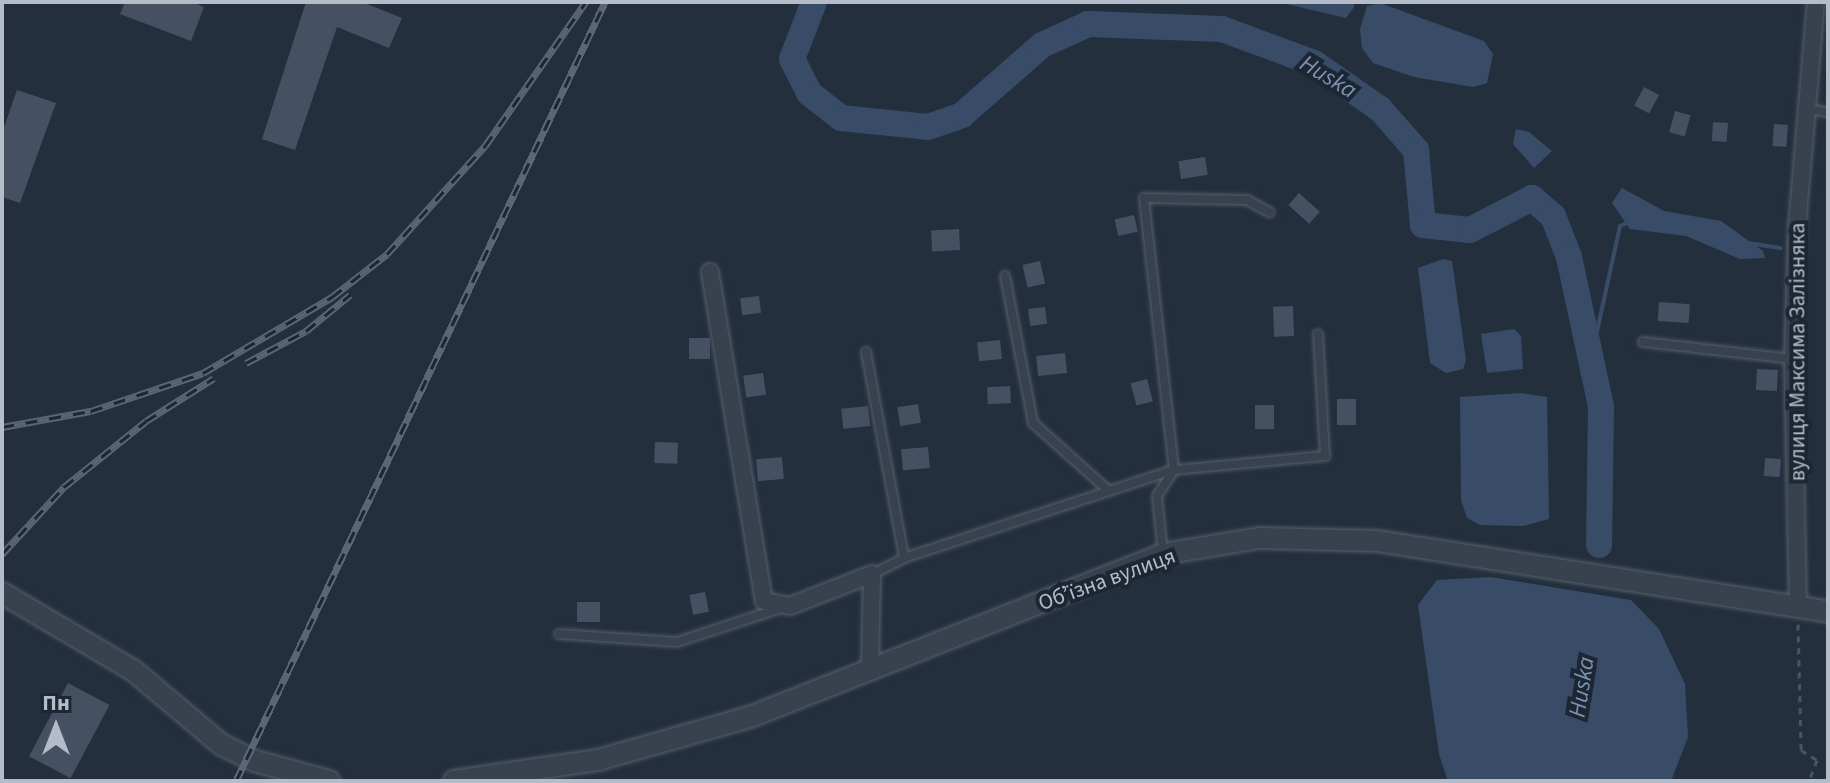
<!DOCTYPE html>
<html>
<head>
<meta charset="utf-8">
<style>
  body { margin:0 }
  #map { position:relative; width:1830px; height:783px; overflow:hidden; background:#242f3e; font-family:"Source Sans 3",sans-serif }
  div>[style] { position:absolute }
  .water>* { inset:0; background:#394c67 }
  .stream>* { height:4px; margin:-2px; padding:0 2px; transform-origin:2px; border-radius:2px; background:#394c67 }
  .river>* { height:26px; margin:-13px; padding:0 13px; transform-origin:13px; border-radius:13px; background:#394c67 }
  .building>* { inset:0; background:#455162; transform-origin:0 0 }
  .path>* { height:3px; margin-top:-1.5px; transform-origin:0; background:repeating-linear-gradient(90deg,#44595c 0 6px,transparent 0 12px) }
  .roads { filter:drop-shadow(0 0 2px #565f6c) drop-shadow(0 0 2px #565f6c) }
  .service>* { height:8px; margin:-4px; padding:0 4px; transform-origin:4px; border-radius:4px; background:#38414e }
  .minor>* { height:16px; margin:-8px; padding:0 8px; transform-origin:8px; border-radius:8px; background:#38414e }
  .tertiary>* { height:20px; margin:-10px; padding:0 10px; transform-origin:10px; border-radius:10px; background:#38414e }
  .rail>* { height:7px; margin-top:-3.5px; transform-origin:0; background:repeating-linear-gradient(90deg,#1d2633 0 12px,#5a6575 0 24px); box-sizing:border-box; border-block:2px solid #5a6575 }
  span { translate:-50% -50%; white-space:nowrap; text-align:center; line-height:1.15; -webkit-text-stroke:8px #1d2633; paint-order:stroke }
  .street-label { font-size:22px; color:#b4bcc9 }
  .water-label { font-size:24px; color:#7c92b1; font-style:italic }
  .frame { position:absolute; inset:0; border:4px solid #b4bcc9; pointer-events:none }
  .north { position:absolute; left:16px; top:687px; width:80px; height:80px; -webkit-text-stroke:6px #1d2633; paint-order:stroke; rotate:0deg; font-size:22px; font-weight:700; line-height:32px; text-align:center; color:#b4bcc9 }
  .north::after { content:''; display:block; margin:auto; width:28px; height:36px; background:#b4bcc9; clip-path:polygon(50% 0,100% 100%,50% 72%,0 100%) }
</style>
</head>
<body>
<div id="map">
  <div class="water">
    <div style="clip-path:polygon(1278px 2px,1354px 2px,1354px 7px,1346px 18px)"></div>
    <div style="clip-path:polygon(1380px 3px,1484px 41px,1493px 54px,1487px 83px,1473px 87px,1414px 77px,1373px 63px,1362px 48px,1360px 29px,1367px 6px)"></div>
    <div style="clip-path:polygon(1516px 129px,1529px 132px,1552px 151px,1534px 168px,1513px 144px)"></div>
    <div style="clip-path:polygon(1622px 188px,1664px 211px,1721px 221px,1763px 251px,1765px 258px,1740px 259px,1686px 236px,1630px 229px,1612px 203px)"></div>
    <div style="clip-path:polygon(1443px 259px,1452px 261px,1466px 360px,1463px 369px,1446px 373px,1430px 363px,1418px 268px)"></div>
    <div style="clip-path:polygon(1514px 329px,1521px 336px,1523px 369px,1487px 373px,1481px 334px)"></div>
    <div style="clip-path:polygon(1521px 393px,1547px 397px,1549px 519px,1523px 526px,1480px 525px,1467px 518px,1461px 500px,1460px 397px)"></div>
    <div style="clip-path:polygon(1491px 577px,1631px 600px,1659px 629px,1685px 684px,1688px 737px,1671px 781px,1448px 781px,1439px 754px,1418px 605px,1437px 580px)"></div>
  </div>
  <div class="stream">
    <div style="left:1748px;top:243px;width:33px;rotate:9deg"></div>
    <div style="left:1591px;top:359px;width:136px;rotate:-77.7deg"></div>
    <div style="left:1620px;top:226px;width:8px;rotate:-23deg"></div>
  </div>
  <div class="river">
    <div style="left:814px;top:2px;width:61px;rotate:111.1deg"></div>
    <div style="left:792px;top:59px;width:38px;rotate:63deg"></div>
    <div style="left:809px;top:93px;width:41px;rotate:38deg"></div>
    <div style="left:841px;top:118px;width:87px;rotate:5.9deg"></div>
    <div style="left:928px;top:127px;width:36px;rotate:-19deg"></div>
    <div style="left:962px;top:115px;width:106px;rotate:-41.2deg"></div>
    <div style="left:1042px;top:45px;width:51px;rotate:-24.5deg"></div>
    <div style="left:1088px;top:24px;width:134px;rotate:2.1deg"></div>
    <div style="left:1222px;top:29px;width:98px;rotate:20.3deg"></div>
    <div style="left:1314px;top:63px;width:80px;rotate:34.9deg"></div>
    <div style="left:1380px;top:109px;width:55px;rotate:48.7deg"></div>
    <div style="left:1416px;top:150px;width:75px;rotate:84.7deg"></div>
    <div style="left:1423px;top:225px;width:47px;rotate:6.1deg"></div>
    <div style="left:1470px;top:230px;width:70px;rotate:-27.3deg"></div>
    <div style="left:1532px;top:198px;width:28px;rotate:41deg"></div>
    <div style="left:1553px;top:216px;width:44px;rotate:68.7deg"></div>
    <div style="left:1569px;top:257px;width:152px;rotate:77.9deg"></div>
    <div style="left:1601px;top:406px;width:139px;rotate:90.8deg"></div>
  </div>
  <div class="building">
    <div style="clip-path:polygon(125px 2px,192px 2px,204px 7px,191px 41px,120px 14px)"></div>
    <div style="clip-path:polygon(306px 2px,362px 2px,402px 18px,389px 48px,337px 27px,295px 150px,262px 139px)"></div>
    <div style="left:1644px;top:87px;width:17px;height:21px;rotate:28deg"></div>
    <div style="clip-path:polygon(17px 90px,56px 103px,20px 203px,2px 197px,2px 133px)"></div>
    <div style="left:1675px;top:111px;width:16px;height:22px;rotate:15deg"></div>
    <div style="left:1713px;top:122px;width:15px;height:19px;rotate:4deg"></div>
    <div style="left:1774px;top:124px;width:14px;height:22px;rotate:4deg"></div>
    <div style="left:1205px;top:157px;width:18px;height:27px;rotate:81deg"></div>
    <div style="left:1299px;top:193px;width:28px;height:16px;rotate:42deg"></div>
    <div style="left:1134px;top:215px;width:17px;height:20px;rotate:77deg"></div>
    <div style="left:959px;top:229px;width:21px;height:28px;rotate:87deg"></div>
    <div style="left:1040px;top:261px;width:23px;height:18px;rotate:77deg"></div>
    <div style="left:759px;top:296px;width:17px;height:19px;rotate:83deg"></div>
    <div style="left:1659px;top:302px;width:31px;height:19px;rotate:4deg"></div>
    <div style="left:1293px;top:306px;width:30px;height:20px;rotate:88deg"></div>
    <div style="left:1045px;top:307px;width:17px;height:17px;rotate:83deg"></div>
    <div style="left:689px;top:338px;width:21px;height:21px"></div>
    <div style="left:1000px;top:340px;width:19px;height:23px;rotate:84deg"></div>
    <div style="left:1065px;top:353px;width:20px;height:29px;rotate:84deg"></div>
    <div style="left:1757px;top:369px;width:21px;height:21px;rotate:3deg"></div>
    <div style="left:763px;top:373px;width:22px;height:20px;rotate:82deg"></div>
    <div style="left:1147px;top:379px;width:23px;height:17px;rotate:75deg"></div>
    <div style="left:1010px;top:386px;width:17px;height:23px;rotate:87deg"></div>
    <div style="left:1337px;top:399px;width:19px;height:26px"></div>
    <div style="left:918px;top:404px;width:19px;height:21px;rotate:81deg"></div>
    <div style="left:1255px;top:405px;width:19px;height:24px"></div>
    <div style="left:868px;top:406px;width:20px;height:27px;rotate:84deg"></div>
    <div style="left:655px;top:442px;width:23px;height:21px;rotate:2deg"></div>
    <div style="left:928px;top:447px;width:21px;height:27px;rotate:85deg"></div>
    <div style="left:782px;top:457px;width:22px;height:26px;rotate:85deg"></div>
    <div style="left:1765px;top:458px;width:16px;height:18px;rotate:4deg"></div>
    <div style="left:705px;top:592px;width:20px;height:16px;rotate:79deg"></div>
    <div style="left:577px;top:602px;width:23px;height:20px"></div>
    <div style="left:68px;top:683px;width:47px;height:83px;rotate:28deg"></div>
  </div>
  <div class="path">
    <div style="left:1798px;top:624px;width:126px;rotate:88.6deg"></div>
    <div style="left:1801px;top:750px;width:19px;rotate:32deg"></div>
    <div style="left:1817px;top:760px;width:22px;rotate:111deg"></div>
  </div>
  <div class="roads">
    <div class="service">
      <div style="left:1808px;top:109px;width:20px;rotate:9deg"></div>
      <div style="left:1005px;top:276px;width:150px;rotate:79.2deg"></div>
      <div style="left:1033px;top:423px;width:102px;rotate:41.8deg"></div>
      <div style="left:1643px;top:342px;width:151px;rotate:6.5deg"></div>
      <div style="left:866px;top:352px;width:209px;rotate:79.5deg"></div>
      <div style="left:1163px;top:554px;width:58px;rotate:-95.9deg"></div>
      <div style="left:1157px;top:496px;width:31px;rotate:-57deg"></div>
      <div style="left:1174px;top:470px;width:274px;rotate:-96.3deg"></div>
      <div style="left:1144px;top:198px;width:103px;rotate:1.1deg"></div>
      <div style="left:1247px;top:200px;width:26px;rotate:29deg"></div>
      <div style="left:873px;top:574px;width:35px;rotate:-27deg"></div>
      <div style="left:904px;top:558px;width:284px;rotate:-18.1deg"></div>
      <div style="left:1174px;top:470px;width:152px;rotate:-5.3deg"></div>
      <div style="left:1325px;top:456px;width:122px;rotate:-93.3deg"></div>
      <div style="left:559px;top:634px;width:118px;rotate:3.9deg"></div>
      <div style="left:677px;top:642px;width:109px;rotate:-18.1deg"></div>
    </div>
    <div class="minor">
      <div style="left:710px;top:272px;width:333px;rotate:80.7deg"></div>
      <div style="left:764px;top:601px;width:26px;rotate:11deg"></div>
      <div style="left:790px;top:606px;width:88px;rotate:-21.3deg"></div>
      <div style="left:872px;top:574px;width:98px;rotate:91.2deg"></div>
      <div style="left:1798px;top:607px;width:248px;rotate:-91.2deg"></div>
      <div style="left:1793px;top:359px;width:132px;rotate:-88.3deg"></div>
      <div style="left:1797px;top:227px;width:226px;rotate:-85.2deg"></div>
    </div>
    <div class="tertiary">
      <div style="left:2px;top:593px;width:153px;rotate:30.6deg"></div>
      <div style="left:134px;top:671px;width:115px;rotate:40.1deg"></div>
      <div style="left:222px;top:745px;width:37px;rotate:26deg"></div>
      <div style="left:255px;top:761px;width:77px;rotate:15.1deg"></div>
      <div style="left:454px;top:781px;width:146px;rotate:-8.3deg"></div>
      <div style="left:598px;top:760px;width:158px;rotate:-15.8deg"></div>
      <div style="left:750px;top:717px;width:444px;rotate:-21.5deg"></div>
      <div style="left:1163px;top:554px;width:98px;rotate:-9.4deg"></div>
      <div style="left:1260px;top:538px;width:117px;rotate:1.5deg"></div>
      <div style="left:1377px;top:541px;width:457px;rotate:8.9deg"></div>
    </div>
  </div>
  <div class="rail">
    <div style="left:246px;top:363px;width:68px;rotate:-28.1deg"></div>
    <div style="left:306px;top:331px;width:57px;rotate:-39.3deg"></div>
    <div style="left:2px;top:427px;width:90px;rotate:-10.2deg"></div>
    <div style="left:91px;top:411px;width:118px;rotate:-18.7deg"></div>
    <div style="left:203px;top:373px;width:150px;rotate:-30.5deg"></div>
    <div style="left:332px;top:297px;width:70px;rotate:-38deg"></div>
    <div style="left:387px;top:254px;width:146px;rotate:-47.8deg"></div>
    <div style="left:485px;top:146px;width:176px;rotate:-55deg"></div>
    <div style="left:2px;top:554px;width:91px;rotate:-47.2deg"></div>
    <div style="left:64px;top:487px;width:105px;rotate:-38.8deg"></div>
    <div style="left:146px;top:421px;width:80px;rotate:-32.3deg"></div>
    <div style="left:236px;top:781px;width:862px;rotate:-64.65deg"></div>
  </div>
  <div class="street-label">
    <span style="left:1798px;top:352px;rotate:-90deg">вулиця Максима Залізняка</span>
    <span style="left:1107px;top:580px;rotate:-20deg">Обʼїзна вулиця</span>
  </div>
  <div class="water-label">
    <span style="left:1328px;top:77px;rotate:31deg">Huska</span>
    <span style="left:1582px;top:687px;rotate:-81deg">Huska</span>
  </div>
  <div class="frame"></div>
  <div class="north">Пн</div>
</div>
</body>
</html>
